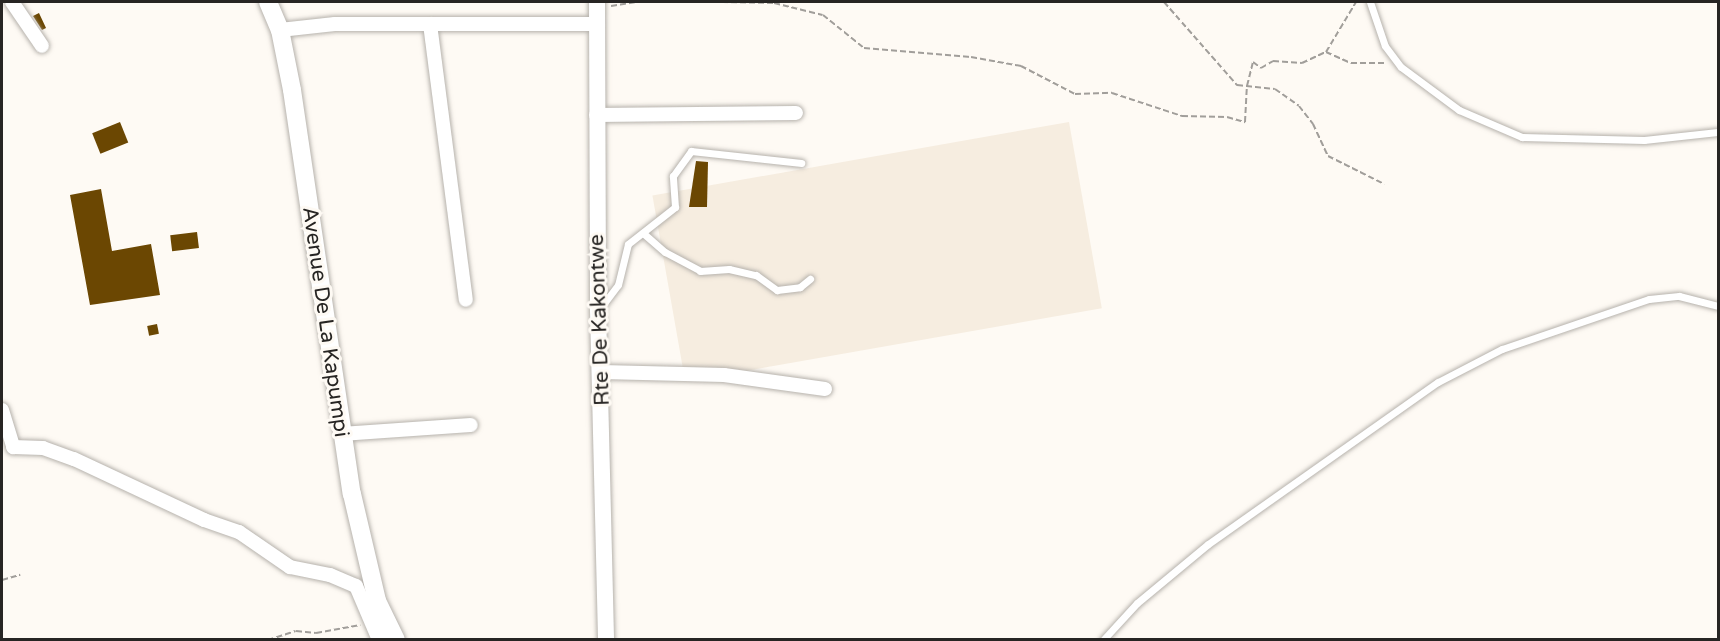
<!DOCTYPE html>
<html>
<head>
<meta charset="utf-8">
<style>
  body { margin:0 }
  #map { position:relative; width:1720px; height:641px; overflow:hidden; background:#fefaf4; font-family:"Varela Round",sans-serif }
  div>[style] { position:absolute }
  .built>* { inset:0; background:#f6ede0; transform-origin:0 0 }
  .building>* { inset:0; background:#6b4702; transform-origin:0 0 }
  .path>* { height:2px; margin-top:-1px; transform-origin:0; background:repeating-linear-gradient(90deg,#a19e9a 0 6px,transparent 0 9px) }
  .roads { filter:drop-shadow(0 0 2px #b6b2ac) drop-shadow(0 0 2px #b6b2ac) }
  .service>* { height:7px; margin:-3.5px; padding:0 3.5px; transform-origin:3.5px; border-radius:3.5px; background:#fff }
  .minor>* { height:14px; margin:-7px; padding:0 7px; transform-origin:7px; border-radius:7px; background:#fff }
  .tertiary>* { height:16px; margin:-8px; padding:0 8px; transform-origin:8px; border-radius:8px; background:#fff }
  .secondary>* { height:18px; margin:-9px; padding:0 9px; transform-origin:9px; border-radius:9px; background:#fff }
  span { translate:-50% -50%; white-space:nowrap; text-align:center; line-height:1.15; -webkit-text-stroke:6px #fefaf4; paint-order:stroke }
  .street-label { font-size:21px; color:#272523 }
  .frame { position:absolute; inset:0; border:3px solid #272523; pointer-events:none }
</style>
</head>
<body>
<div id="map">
  <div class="built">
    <div style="left:1069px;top:122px;width:189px;height:423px;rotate:80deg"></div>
  </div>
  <div class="building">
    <div style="clip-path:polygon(39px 13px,46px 28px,42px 30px,33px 16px)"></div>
    <div style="left:120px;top:122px;width:22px;height:30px;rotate:68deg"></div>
    <div style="clip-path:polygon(696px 161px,708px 162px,707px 207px,689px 207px)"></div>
    <div style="clip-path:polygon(101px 189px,112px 251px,151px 244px,160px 295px,90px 305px,70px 195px)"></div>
    <div style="left:197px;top:232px;width:16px;height:27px;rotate:83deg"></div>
    <div style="left:157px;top:324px;width:10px;height:10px;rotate:79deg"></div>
  </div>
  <div class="path">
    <div style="left:722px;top:2px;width:52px;rotate:1.1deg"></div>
    <div style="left:774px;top:3px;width:50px;rotate:13.8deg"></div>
    <div style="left:823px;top:15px;width:53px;rotate:38.8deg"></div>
    <div style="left:864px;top:48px;width:107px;rotate:4.8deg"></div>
    <div style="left:971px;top:57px;width:51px;rotate:10.2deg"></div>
    <div style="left:1021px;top:66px;width:61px;rotate:27.4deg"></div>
    <div style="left:1075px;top:94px;width:37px;rotate:-2deg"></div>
    <div style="left:1112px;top:93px;width:74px;rotate:18.2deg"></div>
    <div style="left:1182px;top:116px;width:45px;rotate:1.3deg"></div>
    <div style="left:1227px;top:117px;width:19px;rotate:16deg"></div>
    <div style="left:1245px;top:122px;width:36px;rotate:-87deg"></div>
    <div style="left:1247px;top:86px;width:25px;rotate:-76deg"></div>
    <div style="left:1253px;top:62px;width:10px;rotate:37deg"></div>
    <div style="left:1261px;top:68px;width:14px;rotate:-30deg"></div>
    <div style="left:1273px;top:61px;width:29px;rotate:4deg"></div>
    <div style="left:1302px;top:63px;width:26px;rotate:-25deg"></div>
    <div style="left:1326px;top:52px;width:58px;rotate:-59deg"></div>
    <div style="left:1164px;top:2px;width:111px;rotate:48.7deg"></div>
    <div style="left:1237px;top:85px;width:38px;rotate:6deg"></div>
    <div style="left:1275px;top:89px;width:29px;rotate:35deg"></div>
    <div style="left:1299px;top:106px;width:23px;rotate:52deg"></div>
    <div style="left:1313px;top:124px;width:35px;rotate:65deg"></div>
    <div style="left:1328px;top:156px;width:63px;rotate:26.6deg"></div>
    <div style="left:611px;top:6px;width:24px;rotate:-9deg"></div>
    <div style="left:1326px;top:52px;width:27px;rotate:24deg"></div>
    <div style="left:1351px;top:63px;width:35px"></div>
    <div style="left:2px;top:580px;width:19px;rotate:-16deg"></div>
    <div style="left:2px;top:595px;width:9px;rotate:90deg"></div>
    <div style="left:268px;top:640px;width:29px;rotate:-18deg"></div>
    <div style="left:296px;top:631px;width:20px;rotate:6deg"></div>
    <div style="left:316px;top:633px;width:45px;rotate:-10.3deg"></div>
  </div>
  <div class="roads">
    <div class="service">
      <div style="left:1370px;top:2px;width:46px;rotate:71.2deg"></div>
      <div style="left:1385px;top:46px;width:26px;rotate:53deg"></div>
      <div style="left:1401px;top:67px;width:72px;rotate:36.6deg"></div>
      <div style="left:1459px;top:110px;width:69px;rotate:23.2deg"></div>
      <div style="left:1522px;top:137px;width:122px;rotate:1.4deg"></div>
      <div style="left:1644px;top:140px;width:74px;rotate:-6.2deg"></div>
      <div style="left:643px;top:233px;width:29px;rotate:41deg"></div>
      <div style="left:665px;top:252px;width:40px;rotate:28deg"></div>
      <div style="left:700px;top:271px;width:29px;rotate:-4deg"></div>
      <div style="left:729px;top:269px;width:28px;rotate:13deg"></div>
      <div style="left:756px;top:275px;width:26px;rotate:36deg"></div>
      <div style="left:777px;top:290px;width:23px;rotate:-7deg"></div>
      <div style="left:800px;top:287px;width:13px;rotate:-39deg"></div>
      <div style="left:602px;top:306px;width:26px;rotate:-53deg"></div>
      <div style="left:618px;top:285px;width:42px;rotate:-76.3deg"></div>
      <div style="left:628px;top:244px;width:60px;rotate:-38.2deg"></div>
      <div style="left:675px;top:207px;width:31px;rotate:-94deg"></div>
      <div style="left:673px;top:176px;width:31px;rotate:-54deg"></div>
      <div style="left:691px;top:151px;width:111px;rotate:6.2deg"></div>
      <div style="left:1103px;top:640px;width:50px;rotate:-47.4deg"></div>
      <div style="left:1137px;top:603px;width:92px;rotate:-39.7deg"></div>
      <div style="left:1208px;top:544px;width:281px;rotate:-35.2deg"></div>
      <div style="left:1438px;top:382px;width:72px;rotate:-27.3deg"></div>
      <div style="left:1502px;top:349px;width:155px;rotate:-18.8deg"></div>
      <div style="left:1649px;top:299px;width:30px;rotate:-6deg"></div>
      <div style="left:1679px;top:296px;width:40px;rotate:14.4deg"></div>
    </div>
    <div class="minor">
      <div style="left:12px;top:2px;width:53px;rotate:55.7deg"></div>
      <div style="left:430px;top:24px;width:278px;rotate:82.6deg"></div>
      <div style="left:280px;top:30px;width:55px;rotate:-6.2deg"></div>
      <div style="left:335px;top:24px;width:260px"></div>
      <div style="left:596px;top:115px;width:200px;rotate:-0.6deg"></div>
      <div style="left:602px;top:372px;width:122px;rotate:1.4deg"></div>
      <div style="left:724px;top:375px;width:102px;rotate:7.9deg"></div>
      <div style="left:2px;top:410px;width:39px;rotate:73deg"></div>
      <div style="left:13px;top:447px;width:30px;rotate:2deg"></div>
      <div style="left:43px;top:448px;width:33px;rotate:20deg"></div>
      <div style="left:74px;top:459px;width:144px;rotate:25.1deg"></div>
      <div style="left:204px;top:520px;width:37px;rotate:19deg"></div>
      <div style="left:239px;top:532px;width:62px;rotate:34.5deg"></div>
      <div style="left:290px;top:567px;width:41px;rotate:11.3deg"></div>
      <div style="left:330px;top:575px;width:28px;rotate:23deg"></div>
      <div style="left:356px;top:586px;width:59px;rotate:66.9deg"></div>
      <div style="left:341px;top:434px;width:130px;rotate:-4deg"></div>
    </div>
    <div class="tertiary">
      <div style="left:597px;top:2px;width:308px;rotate:89.8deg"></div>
      <div style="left:598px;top:310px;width:330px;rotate:88.6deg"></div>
    </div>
    <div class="secondary">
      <div style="left:268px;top:2px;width:30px;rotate:67deg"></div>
      <div style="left:280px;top:30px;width:61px;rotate:78.7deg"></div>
      <div style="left:292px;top:90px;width:408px;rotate:81.6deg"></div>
      <div style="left:352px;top:494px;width:110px;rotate:76.8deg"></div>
      <div style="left:377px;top:601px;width:43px;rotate:64deg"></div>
    </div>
  </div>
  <div class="street-label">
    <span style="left:600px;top:320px;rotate:-92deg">Rte De Kakontwe</span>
    <span style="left:325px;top:322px;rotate:82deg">Avenue De La Kapumpi</span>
  </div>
  <div class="frame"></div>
</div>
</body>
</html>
